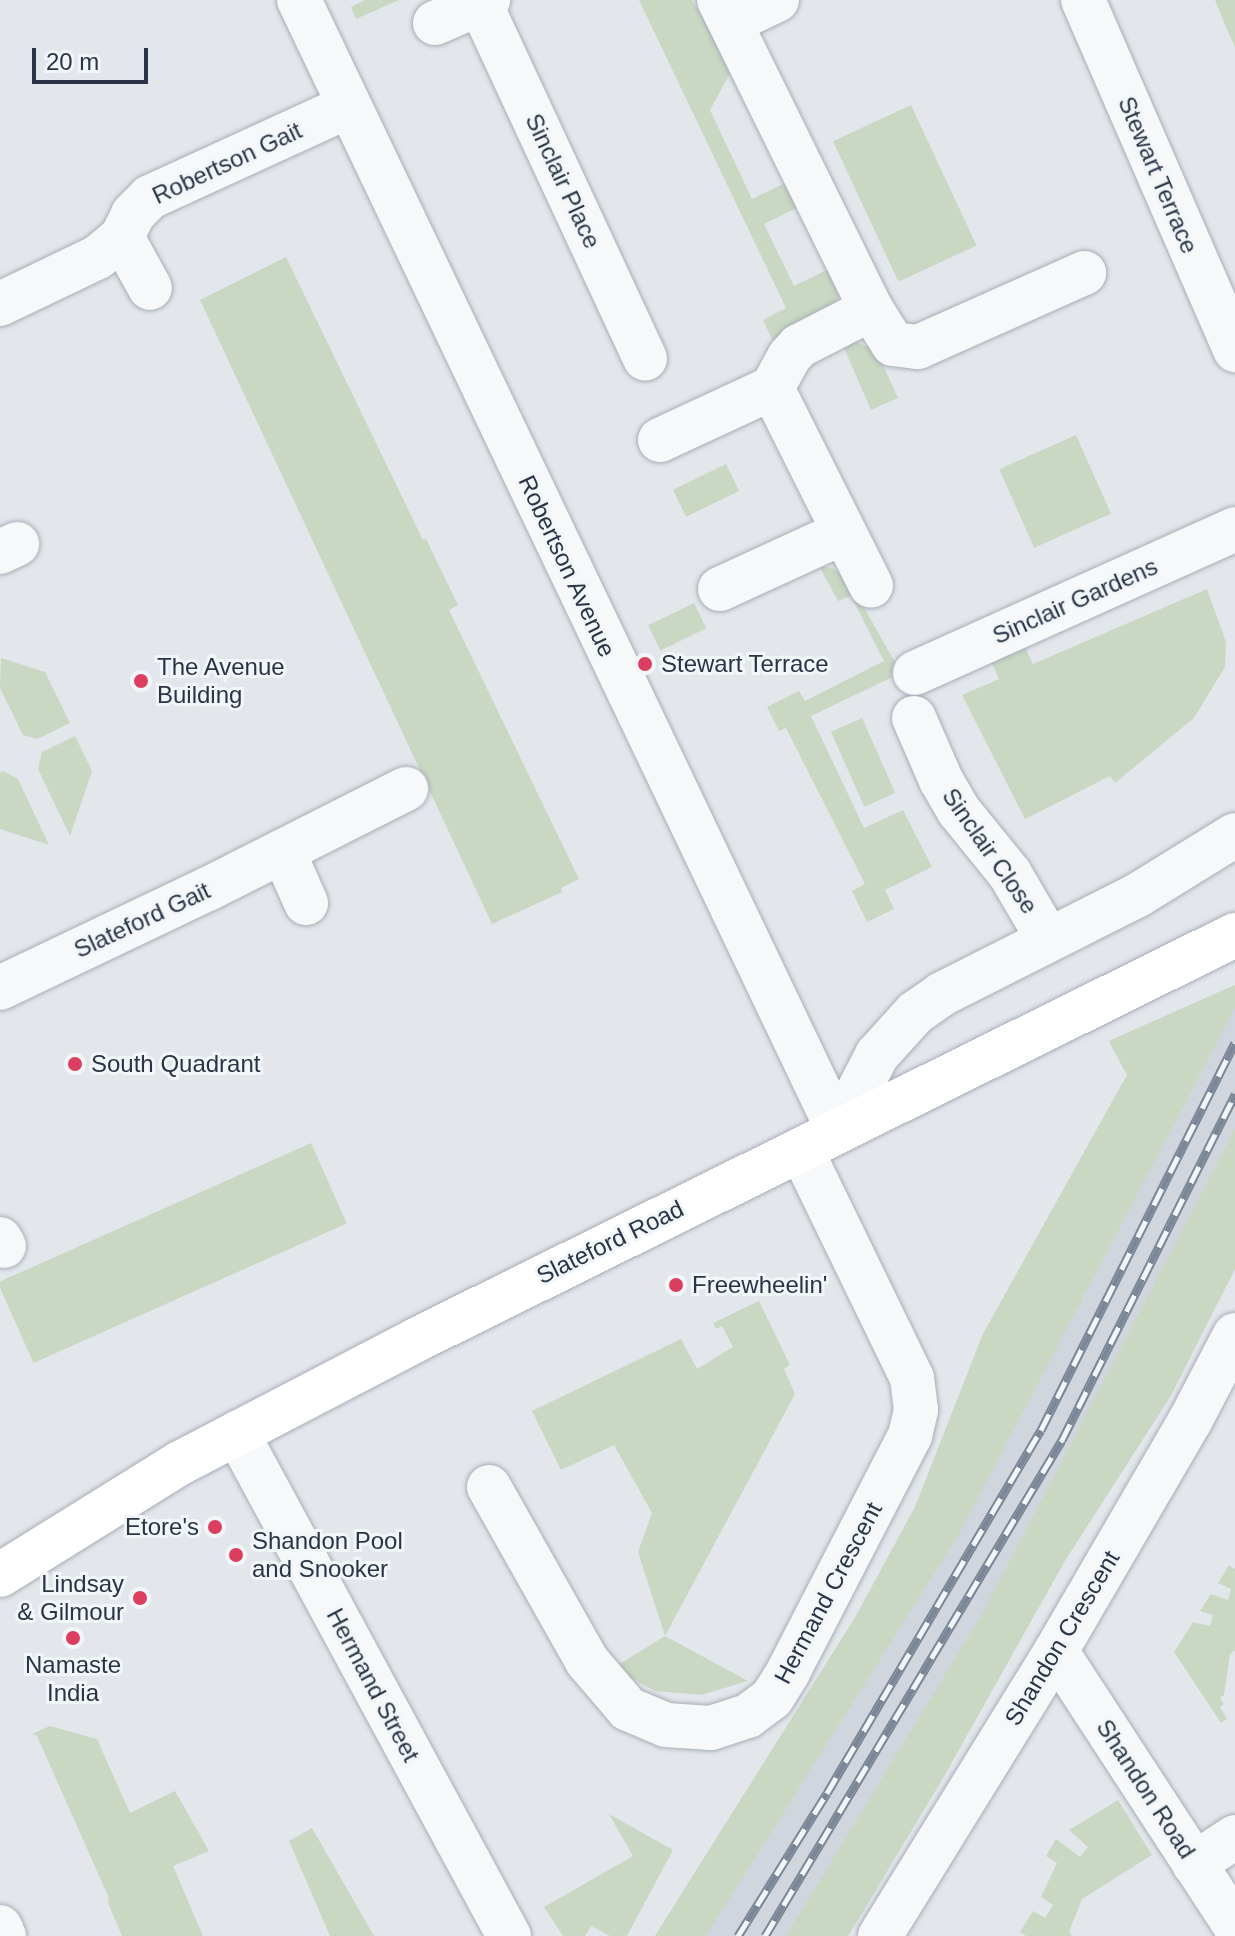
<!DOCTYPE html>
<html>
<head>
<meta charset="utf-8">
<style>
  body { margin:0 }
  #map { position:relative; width:1235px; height:1936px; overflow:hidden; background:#e3e7ec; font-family:Arial,sans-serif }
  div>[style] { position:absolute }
  .built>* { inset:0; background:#d1d6de }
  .green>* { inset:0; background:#c9d7c3; transform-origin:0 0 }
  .roads { filter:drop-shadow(0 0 2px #a7aeb7) drop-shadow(0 0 2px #a7aeb7) }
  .minor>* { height:44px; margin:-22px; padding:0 22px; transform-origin:22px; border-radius:22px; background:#f6f8fa }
  .major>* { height:44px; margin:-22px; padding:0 22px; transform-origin:22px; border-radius:22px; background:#fff }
  .rail>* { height:9px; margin-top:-4.5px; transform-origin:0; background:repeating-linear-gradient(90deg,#f3f6f9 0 18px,#7b8797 0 36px); box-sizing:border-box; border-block:2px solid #7b8797 }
  .dots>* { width:22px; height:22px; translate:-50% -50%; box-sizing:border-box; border:4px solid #f3f6f9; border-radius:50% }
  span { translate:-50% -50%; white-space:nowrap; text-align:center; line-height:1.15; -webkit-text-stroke:6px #f3f6f9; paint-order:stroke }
  .street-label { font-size:24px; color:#293546 }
  .poi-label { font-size:24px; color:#293546 }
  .left { translate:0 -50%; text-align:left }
  .right { translate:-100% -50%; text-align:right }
  .scale { position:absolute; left:32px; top:48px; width:116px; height:36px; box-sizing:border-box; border:4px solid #293546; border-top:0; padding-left:10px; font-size:24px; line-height:28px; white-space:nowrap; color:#293546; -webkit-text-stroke:6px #f3f6f9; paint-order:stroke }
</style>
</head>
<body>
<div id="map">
  <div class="built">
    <div style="clip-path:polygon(1235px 985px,1235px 1269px,1170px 1397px,1066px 1559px,875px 1892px,848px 1936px,655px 1936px,856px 1616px,915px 1507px,983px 1334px,1127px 1075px,1109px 1041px)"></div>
  </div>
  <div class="green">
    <div style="clip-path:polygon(365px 0,399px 0,356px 19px,351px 7px)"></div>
    <div style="clip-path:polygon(639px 0,692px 0,733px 68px,710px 110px,752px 199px,791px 180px,803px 205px,764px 224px,794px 286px,833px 267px,840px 291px,834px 306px,777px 350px,763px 320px,786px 308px)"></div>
    <div style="clip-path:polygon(1215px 0,1235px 0,1235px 47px,1225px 25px)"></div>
    <div style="left:911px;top:105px;width:155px;height:86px;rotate:65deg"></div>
    <div style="clip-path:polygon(286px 257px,423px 540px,426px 539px,458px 605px,449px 610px,579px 879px,561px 888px,562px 892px,492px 924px,200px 300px)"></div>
    <div style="clip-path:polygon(855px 341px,877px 352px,898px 398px,871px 410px,843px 346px)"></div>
    <div style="left:1076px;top:435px;width:86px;height:84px;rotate:66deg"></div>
    <div style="left:726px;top:464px;width:30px;height:59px;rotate:64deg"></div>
    <div style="clip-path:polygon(819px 566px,833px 568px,849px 581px,901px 673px,811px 716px,864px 828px,903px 810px,932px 867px,885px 890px,894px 909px,867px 922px,852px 891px,865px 884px,786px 728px,779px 731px,767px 707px,799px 691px,805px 701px,884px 661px,851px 596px,838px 601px)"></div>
    <div style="clip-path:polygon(1207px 589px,1226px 642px,1225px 667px,1194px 718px,1115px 783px,1110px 776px,1025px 819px,962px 695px,999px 679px,989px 657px,1023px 642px,1033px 664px)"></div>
    <div style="left:694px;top:603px;width:28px;height:51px;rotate:64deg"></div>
    <div style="clip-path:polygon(1px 658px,45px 672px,70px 723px,37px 739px,23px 735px,0 688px)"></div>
    <div style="left:862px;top:718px;width:82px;height:34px;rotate:66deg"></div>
    <div style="clip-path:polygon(75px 736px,92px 771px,70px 836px,38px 769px,42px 752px)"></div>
    <div style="clip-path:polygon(3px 771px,18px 779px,49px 845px,0 829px,0 773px)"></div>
    <div style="clip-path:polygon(1235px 985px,1235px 1008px,959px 1534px,706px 1936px,655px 1936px,856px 1616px,915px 1507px,983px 1334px,1127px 1075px,1109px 1041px)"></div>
    <div style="clip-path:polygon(1235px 1129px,1235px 1269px,1170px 1397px,1066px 1559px,942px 1780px,848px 1936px,786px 1936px,982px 1614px)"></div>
    <div style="left:311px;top:1143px;width:88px;height:343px;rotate:66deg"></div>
    <div style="clip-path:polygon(759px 1301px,790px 1365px,784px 1369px,795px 1394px,665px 1636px,748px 1681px,701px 1695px,655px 1691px,613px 1668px,665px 1636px,638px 1552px,652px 1513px,614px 1445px,561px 1470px,532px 1411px,681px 1339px,697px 1369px,733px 1347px,722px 1326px,716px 1329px,713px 1323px)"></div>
    <div style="clip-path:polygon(1229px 1565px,1235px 1569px,1235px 1650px,1230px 1654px,1224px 1695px,1220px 1698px,1224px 1704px,1220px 1707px,1227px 1719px,1221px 1723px,1174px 1652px,1193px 1622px,1210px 1626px,1213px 1615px,1200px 1611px,1211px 1594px,1228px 1600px,1231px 1589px,1218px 1583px)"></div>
    <div style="clip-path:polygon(50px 1726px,97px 1739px,130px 1813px,175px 1791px,209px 1851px,173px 1866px,203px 1936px,122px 1936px,108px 1903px,109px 1898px,37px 1736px,32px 1734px)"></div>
    <div style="clip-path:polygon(1118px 1800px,1152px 1855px,1082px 1899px,1069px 1932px,1072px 1936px,1026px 1936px,1020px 1932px,1033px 1911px,1045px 1918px,1053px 1905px,1041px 1897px,1057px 1863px,1046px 1856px,1056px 1839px,1080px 1857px,1088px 1847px,1069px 1830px)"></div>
    <div style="clip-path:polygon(609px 1814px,673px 1850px,627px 1936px,610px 1936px,591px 1926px,585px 1936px,563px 1936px,544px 1907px,633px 1856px)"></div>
    <div style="clip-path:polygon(312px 1828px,374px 1936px,330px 1936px,289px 1841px)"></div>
  </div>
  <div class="roads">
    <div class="minor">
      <div style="left:299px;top:0;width:1252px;rotate:64.5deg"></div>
      <div style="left:1083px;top:0;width:382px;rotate:66.5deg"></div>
      <div style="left:480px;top:3px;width:392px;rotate:65.1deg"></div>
      <div style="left:731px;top:22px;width:51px;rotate:-25.6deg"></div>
      <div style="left:435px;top:23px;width:58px;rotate:-23.5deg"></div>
      <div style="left:122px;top:237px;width:58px;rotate:61.2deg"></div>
      <div style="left:0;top:304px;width:109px;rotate:-25.6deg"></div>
      <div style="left:98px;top:257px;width:31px;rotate:-40deg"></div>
      <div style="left:122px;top:237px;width:25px;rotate:-64deg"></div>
      <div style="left:133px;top:214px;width:24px;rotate:-45deg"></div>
      <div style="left:150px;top:197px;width:219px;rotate:-24.6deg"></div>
      <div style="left:871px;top:309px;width:41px;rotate:57.8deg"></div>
      <div style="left:893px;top:344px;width:25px;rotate:7deg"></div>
      <div style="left:918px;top:347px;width:182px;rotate:-24deg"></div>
      <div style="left:772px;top:388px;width:221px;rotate:63.4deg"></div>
      <div style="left:660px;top:440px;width:123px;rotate:-24.9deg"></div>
      <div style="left:772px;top:388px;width:35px;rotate:-61deg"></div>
      <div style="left:789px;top:357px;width:15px;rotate:-48deg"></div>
      <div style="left:799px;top:346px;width:81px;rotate:-27.2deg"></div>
      <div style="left:871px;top:309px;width:344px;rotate:-116.2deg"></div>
      <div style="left:0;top:552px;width:19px;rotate:-25deg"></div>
      <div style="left:720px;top:589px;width:136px;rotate:-24.7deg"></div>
      <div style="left:915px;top:673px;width:351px;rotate:-24.2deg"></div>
      <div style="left:914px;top:718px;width:68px;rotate:66.5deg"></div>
      <div style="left:941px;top:780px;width:36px;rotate:60deg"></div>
      <div style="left:959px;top:811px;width:81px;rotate:51deg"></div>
      <div style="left:1010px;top:874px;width:75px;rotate:59.7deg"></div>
      <div style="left:283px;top:851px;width:57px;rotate:66.1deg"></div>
      <div style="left:0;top:988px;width:230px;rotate:-25.5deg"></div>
      <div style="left:208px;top:889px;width:222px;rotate:-26.8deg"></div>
      <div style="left:838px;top:1130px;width:85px;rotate:-62.5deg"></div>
      <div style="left:877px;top:1055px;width:57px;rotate:-47.9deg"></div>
      <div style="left:915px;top:1013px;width:33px;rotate:-35deg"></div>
      <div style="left:942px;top:994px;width:220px;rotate:-26.8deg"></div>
      <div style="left:1138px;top:895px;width:114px;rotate:-31.7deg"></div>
      <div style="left:0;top:1239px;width:8px;rotate:60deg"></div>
      <div style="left:237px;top:1433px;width:572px;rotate:61.6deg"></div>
      <div style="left:489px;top:1487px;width:200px;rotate:60.6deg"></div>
      <div style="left:587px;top:1661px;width:63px;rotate:49.5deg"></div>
      <div style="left:628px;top:1709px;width:41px;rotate:22.8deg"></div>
      <div style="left:666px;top:1725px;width:45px;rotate:3.8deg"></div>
      <div style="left:711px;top:1728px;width:39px;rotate:-18deg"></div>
      <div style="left:748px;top:1716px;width:30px;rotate:-37deg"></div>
      <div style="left:772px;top:1698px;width:31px;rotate:-58deg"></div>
      <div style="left:788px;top:1672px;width:266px;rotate:-62.7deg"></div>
      <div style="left:910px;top:1436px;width:27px;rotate:-77deg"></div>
      <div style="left:916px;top:1410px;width:32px;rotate:-97deg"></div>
      <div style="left:912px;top:1378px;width:254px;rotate:-115.9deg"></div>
      <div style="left:1056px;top:1651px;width:328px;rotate:56.9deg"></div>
      <div style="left:1194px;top:1864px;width:49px;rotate:-33.4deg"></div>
      <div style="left:0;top:1927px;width:10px;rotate:66deg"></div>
      <div style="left:880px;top:1936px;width:335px;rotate:-58.3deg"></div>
      <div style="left:1056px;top:1651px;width:266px;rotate:-59.8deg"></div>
      <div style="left:1190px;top:1421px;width:97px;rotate:-62.4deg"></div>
    </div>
    <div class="major">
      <div style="left:0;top:1575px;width:212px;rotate:-31.9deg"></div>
      <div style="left:180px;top:1463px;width:266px;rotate:-27.5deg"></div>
      <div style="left:416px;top:1340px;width:914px;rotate:-26.31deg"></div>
    </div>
  </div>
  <div class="rail">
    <div style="left:738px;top:1936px;width:168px;rotate:-58.1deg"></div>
    <div style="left:827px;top:1793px;width:421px;rotate:-59.5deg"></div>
    <div style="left:1041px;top:1430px;width:433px;rotate:-63.4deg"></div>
    <div style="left:765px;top:1936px;width:578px;rotate:-59.09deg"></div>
    <div style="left:1062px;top:1440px;width:387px;rotate:-63.4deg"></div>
  </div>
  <div class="dots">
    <div style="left:645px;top:664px;background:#db3e5f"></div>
    <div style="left:141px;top:681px;background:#db3e5f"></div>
    <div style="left:75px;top:1064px;background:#db3e5f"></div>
    <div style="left:676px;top:1285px;background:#db3e5f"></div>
    <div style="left:215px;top:1527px;background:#db3e5f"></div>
    <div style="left:236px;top:1555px;background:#db3e5f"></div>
    <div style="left:140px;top:1598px;background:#db3e5f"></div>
    <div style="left:73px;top:1638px;background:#db3e5f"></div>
  </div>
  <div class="street-label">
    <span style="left:227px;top:163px;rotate:-25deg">Robertson Gait</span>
    <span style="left:1158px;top:175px;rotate:67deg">Stewart Terrace</span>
    <span style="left:563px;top:181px;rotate:65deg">Sinclair Place</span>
    <span style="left:567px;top:566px;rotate:65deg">Robertson Avenue</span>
    <span style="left:1075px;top:601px;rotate:-24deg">Sinclair Gardens</span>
    <span style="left:990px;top:851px;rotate:55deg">Sinclair Close</span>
    <span style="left:142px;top:920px;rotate:-25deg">Slateford Gait</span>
    <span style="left:610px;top:1242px;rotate:-26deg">Slateford Road</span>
    <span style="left:828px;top:1593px;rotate:-62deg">Hermand Crescent</span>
    <span style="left:1062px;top:1638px;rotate:-59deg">Shandon Crescent</span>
    <span style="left:373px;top:1685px;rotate:62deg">Hermand Street</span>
    <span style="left:1146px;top:1789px;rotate:57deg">Shandon Road</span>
  </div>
  <div class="poi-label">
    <span class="left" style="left:661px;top:664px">Stewart Terrace</span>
    <span class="left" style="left:157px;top:681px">The Avenue<br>Building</span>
    <span class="left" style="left:91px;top:1064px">South Quadrant</span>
    <span class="left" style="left:692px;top:1285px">Freewheelin'</span>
    <span class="right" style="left:199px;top:1527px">Etore's</span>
    <span class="left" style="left:252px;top:1555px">Shandon Pool<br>and Snooker</span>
    <span class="right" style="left:124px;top:1598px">Lindsay<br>&amp; Gilmour</span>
    <span style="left:73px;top:1679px">Namaste<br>India</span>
  </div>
  <div class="scale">20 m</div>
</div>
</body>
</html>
